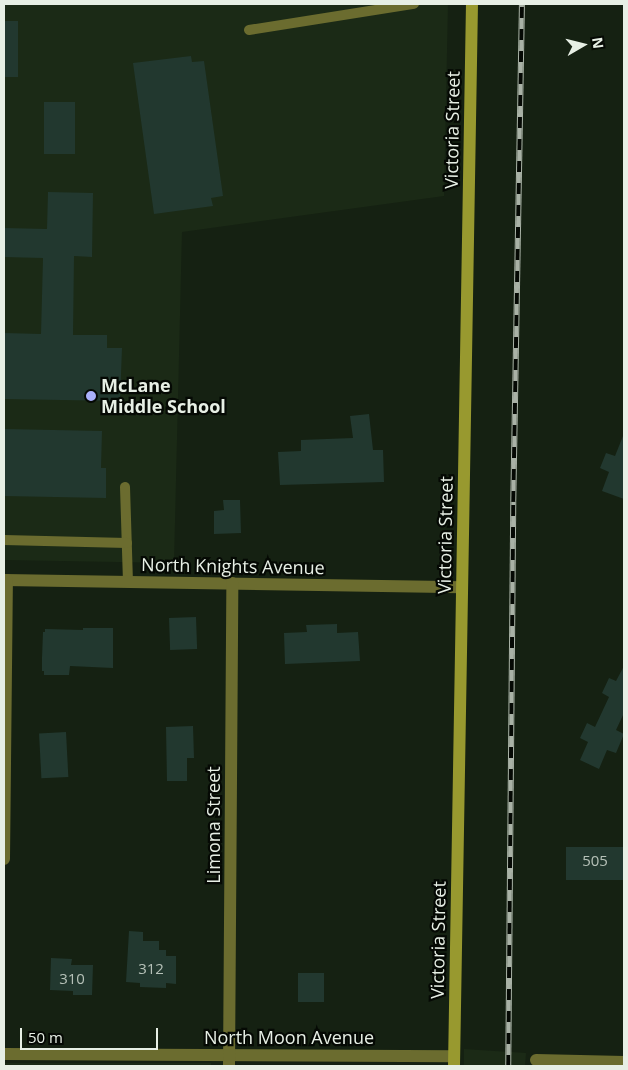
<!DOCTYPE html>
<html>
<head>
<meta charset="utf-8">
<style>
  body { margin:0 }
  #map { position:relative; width:628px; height:1070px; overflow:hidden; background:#152112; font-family:"Open Sans",sans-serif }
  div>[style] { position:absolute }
  .built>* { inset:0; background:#1b2a16; transform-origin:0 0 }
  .building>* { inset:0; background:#22382f; transform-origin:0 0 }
  .lane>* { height:10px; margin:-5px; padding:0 5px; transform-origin:5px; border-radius:5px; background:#6b6c2f }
  .street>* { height:12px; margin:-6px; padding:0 6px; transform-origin:6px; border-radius:6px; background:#6b6c2f }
  .secondary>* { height:12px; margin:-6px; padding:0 6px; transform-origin:6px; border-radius:6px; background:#98992f }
  .rail>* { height:5.5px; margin-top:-2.75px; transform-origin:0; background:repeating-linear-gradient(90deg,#050904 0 11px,#a9b2a6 0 22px); box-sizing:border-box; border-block:1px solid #a9b2a6 }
  .dots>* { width:14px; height:14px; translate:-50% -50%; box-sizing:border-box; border:2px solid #050904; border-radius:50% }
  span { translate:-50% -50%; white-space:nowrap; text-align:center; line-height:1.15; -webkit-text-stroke:4.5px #050904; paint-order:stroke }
  .number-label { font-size:15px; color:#b6c1b8 }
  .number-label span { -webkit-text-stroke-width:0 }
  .street-label { font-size:18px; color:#e7efe5 }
  .poi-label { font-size:18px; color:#e7efe5; font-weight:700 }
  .left { translate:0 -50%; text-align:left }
  .frame { position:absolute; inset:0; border:5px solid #e7efe5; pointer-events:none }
  .north { position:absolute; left:558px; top:20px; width:50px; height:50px; -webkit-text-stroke:4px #050904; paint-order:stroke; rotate:82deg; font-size:14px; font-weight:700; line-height:20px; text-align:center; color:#e7efe5 }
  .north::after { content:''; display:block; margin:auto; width:18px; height:22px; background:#e7efe5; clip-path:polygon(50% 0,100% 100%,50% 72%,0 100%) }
  .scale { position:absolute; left:20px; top:1028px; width:138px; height:22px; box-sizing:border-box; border:2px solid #e7efe5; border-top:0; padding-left:6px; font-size:15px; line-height:18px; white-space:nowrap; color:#e7efe5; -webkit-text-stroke:4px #050904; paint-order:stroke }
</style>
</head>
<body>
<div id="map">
  <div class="built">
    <div style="clip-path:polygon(4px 4px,448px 4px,444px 196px,182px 232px,174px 563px,4px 560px)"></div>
    <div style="clip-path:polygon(464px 1049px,526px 1053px,525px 1066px,464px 1066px)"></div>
    <div style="left:4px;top:1063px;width:207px;height:3px"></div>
  </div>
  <div class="building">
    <div style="left:4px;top:21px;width:14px;height:56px"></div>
    <div style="clip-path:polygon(191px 56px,192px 62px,204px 61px,223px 196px,211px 198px,213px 206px,154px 214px,133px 63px)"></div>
    <div style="left:44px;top:102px;width:31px;height:52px"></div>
    <div style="clip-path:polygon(48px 192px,93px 193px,92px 257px,74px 256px,73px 335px,107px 335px,107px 348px,122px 348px,120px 401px,4px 399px,4px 333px,41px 334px,43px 258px,4px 257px,4px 228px,47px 229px)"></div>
    <div style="clip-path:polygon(369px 414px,373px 450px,383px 450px,384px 482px,280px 485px,278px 452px,301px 451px,301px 440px,353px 438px,350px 416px)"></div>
    <div style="clip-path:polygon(4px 429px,102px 431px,101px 468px,106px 468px,106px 498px,4px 496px)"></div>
    <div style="clip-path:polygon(623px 436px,624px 436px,624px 499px,602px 491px,609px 472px,600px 468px,606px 453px,615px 456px)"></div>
    <div style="clip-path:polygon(223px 500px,240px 500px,241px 533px,214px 534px,214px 511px,224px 510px)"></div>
    <div style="left:196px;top:617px;width:32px;height:27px;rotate:88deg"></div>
    <div style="clip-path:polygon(337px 624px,337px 633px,358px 632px,360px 661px,285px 664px,284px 633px,307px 632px,306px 625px)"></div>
    <div style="clip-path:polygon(83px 628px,113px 628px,113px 668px,70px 666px,69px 675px,44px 675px,44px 671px,42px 671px,42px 658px,43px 632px,45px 632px,45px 629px,83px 630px)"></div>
    <div style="clip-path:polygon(624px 666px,624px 713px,616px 730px,624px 734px,616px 753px,607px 750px,599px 769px,580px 760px,588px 742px,580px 738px,587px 723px,595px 727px,609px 697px,602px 693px,609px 678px,616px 681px)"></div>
    <div style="clip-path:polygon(193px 726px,194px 758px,187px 758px,187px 781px,167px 781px,166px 727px)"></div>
    <div style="left:66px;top:732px;width:45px;height:27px;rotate:87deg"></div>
    <div style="left:566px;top:847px;width:58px;height:33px"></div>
    <div style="clip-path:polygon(129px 931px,143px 932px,143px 941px,159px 941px,159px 950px,166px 950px,166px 956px,176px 956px,176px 984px,166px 983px,166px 988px,140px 987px,140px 983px,126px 982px)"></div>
    <div style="clip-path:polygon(51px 958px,72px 959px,71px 965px,93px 965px,92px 995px,73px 995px,73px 991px,50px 990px)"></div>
    <div style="left:298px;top:973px;width:26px;height:29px"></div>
  </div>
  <div class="lane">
    <div style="left:249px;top:30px;width:167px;rotate:-9deg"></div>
    <div style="left:125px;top:487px;width:95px;rotate:88.2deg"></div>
    <div style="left:4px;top:540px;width:123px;rotate:1.4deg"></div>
  </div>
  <div class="street">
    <div style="left:4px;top:580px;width:458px;rotate:0.9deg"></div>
    <div style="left:4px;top:859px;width:279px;rotate:-89.4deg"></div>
    <div style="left:4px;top:1054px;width:450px;rotate:0.3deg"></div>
    <div style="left:536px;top:1060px;width:88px;rotate:1.3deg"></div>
    <div style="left:229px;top:1066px;width:483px;rotate:-89.6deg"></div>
  </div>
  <div class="secondary">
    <div style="left:454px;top:1066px;width:1062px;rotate:-89.03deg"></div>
  </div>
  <div class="rail">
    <div style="left:508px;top:1066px;width:564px;rotate:-89.49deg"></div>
    <div style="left:513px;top:502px;width:498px;rotate:-89deg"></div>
  </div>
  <div class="dots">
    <div style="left:91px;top:396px;background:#aab0fb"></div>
  </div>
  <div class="number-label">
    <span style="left:595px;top:861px">505</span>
    <span style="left:151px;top:969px">312</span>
    <span style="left:72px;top:979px">310</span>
  </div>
  <div class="street-label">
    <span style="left:452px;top:130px;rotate:-89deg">Victoria Street</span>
    <span style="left:445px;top:535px;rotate:-89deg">Victoria Street</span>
    <span style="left:233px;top:566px;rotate:1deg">North Knights Avenue</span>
    <span style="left:213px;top:825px;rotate:-90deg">Limona Street</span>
    <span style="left:438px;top:940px;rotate:-89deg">Victoria Street</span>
    <span style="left:289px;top:1037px">North Moon Avenue</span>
  </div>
  <div class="poi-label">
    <span class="left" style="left:101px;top:396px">McLane<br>Middle School</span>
  </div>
  <div class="frame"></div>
  <div class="north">N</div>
  <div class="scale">50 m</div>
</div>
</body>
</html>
